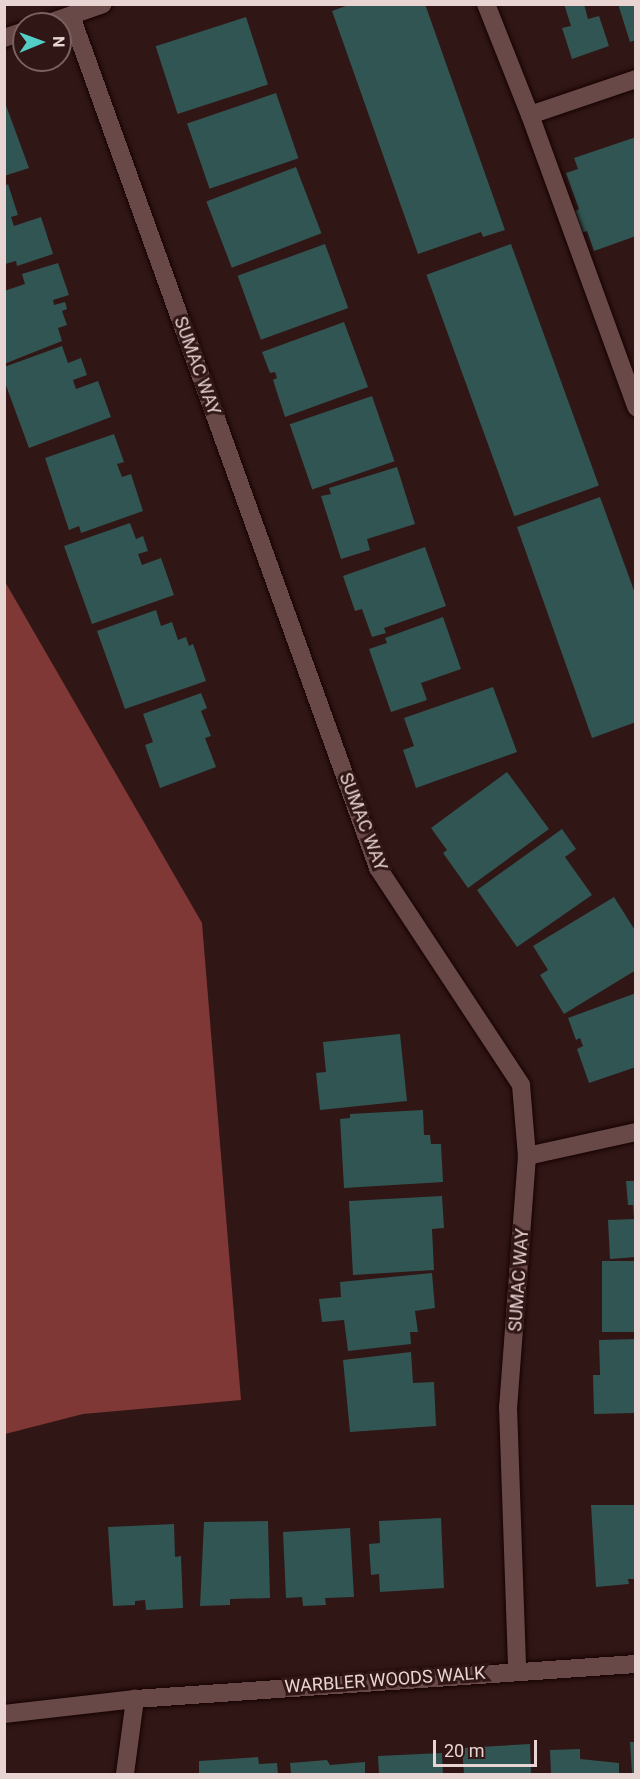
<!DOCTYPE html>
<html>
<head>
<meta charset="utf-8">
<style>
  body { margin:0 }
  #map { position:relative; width:640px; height:1779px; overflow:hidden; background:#301615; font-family:Roboto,sans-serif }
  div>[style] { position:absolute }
  .forest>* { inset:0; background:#7f3836 }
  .building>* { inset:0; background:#315553; transform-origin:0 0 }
  .roads { filter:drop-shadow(0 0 2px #160203) drop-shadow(0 0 2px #160203) }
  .minor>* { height:18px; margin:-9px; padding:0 9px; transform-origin:9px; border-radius:9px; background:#684947 }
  span { translate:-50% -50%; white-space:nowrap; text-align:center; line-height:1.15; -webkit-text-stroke:6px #301615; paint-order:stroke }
  .street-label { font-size:18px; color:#e7d4d3 }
  .frame { position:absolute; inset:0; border:6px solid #e7d4d3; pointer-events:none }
  .north { position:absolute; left:12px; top:12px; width:60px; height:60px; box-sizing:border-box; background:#301615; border:2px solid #796261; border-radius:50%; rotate:89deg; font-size:16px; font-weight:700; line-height:24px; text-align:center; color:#e7d4d3 }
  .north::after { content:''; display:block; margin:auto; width:21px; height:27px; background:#54cdc7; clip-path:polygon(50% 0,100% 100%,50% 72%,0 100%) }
  .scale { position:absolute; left:433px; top:1740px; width:104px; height:27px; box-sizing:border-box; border:3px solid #e7d4d3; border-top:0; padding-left:8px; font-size:18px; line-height:21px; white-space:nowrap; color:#e7d4d3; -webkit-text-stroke:4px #301615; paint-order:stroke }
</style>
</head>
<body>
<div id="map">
  <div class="forest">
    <div style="clip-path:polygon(4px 580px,202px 923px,241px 1400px,83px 1414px,5px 1434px)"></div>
  </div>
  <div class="building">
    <div style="clip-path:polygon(351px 4px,425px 4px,505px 230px,483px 237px,481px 232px,418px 254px,332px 11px)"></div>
    <div style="clip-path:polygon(564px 4px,584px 4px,588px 19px,599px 16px,609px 46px,572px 59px,562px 28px,571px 26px)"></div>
    <div style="clip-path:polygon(618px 4px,636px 4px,636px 40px,630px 42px)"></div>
    <div style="left:246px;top:17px;width:71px;height:95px;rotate:72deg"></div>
    <div style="left:276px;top:93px;width:69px;height:94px;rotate:71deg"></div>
    <div style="clip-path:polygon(4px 100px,29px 168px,4px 176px)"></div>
    <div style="clip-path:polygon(636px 137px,636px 236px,594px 251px,587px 231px,581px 233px,573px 212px,579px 209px,566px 173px,578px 169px,574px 158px)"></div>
    <div style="left:296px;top:167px;width:71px;height:96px;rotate:69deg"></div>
    <div style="clip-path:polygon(8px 184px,18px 215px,11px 217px,14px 226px,41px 217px,53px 254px,17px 266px,16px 261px,5px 264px,5px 186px)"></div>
    <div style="left:325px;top:244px;width:68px;height:93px;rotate:70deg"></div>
    <div style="left:511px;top:244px;width:257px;height:90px;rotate:70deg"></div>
    <div style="clip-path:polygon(58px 263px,69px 295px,53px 300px,54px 305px,65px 302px,67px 309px,62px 311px,67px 325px,58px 328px,62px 341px,4px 364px,4px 291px,25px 284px,22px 274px)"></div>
    <div style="clip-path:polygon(344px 322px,368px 387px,285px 417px,273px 380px,277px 378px,275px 372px,270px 373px,262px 352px)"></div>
    <div style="clip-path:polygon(62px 346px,68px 363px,81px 358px,87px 375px,73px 380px,76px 389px,98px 381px,111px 417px,29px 448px,4px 380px,4px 367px)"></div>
    <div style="left:372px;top:396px;width:69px;height:87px;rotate:71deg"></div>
    <div style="clip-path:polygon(114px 434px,124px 462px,117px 464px,122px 477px,131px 474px,143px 511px,81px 533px,79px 526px,69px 530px,45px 458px)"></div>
    <div style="clip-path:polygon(397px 467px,415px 524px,367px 539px,370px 550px,341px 559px,321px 496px,331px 494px,329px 488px)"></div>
    <div style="clip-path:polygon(600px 497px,636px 596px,636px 722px,592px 738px,517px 527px)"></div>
    <div style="clip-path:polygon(130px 523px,136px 539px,143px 536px,148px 551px,138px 554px,142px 565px,161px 558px,174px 595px,92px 624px,64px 546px)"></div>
    <div style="clip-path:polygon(425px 547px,446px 606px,384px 628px,386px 633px,372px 637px,362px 609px,355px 611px,343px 576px)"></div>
    <div style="clip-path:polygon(156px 610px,161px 626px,172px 622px,178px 640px,186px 637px,189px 646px,193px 644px,206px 681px,125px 709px,97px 631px)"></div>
    <div style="clip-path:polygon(443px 617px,461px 669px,421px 683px,427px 700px,391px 712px,369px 649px,387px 643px,385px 638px)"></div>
    <div style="clip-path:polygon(493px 687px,517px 752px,416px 788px,403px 750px,414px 746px,404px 718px)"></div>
    <div style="clip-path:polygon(201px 693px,207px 708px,201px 711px,211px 736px,205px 738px,216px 767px,160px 788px,145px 745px,153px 742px,143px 714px)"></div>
    <div style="clip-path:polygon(507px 772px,549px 829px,468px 888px,443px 853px,447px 850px,431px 828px)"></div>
    <div style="clip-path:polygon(562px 829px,576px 849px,565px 857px,592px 895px,517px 947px,477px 890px)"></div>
    <div style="clip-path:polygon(614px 897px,636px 932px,636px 970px,564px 1014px,540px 975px,548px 970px,533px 946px)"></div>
    <div style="clip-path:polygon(636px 993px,636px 1067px,589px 1083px,577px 1049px,583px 1046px,580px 1038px,576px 1040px,568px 1018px)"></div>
    <div style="clip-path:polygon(400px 1034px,407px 1101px,320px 1110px,316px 1073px,326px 1072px,323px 1042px)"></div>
    <div style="clip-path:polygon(423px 1110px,424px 1135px,430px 1135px,431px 1144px,441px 1144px,443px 1182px,344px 1188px,340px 1119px,350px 1118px,350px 1114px)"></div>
    <div style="clip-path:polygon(626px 1181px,636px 1181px,636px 1257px,610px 1259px,608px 1220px,634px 1219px,633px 1205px,628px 1205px)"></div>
    <div style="clip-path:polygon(442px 1196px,444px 1228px,432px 1229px,434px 1270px,353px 1275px,349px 1201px)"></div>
    <div style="left:636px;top:1261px;width:71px;height:34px;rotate:90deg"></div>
    <div style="clip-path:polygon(432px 1273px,435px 1308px,415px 1311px,418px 1332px,410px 1332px,411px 1344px,348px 1351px,344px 1320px,322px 1322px,319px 1299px,341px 1297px,340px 1282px)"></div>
    <div style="clip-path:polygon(636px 1339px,636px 1413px,594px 1414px,593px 1375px,600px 1375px,599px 1340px)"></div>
    <div style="clip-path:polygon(411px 1352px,413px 1383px,434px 1382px,436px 1426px,350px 1432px,343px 1360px)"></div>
    <div style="clip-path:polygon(591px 1505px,636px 1505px,636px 1579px,628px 1579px,629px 1584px,596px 1587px)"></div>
    <div style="clip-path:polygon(441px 1518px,444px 1588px,380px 1592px,379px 1574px,371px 1575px,369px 1544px,380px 1543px,379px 1521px)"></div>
    <div style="clip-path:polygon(268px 1521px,270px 1598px,230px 1599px,230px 1605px,200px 1606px,204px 1522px)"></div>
    <div style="clip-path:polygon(174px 1524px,175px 1557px,181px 1556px,183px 1608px,146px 1610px,145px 1600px,135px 1601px,135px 1605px,113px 1606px,108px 1527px)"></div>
    <div style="clip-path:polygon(350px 1528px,354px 1597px,325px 1598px,326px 1605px,303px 1606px,302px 1597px,286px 1598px,283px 1532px)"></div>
    <div style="clip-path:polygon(630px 1742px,636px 1742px,636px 1774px,632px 1774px)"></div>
    <div style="clip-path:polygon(530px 1744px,531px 1774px,464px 1774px,462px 1748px)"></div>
    <div style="clip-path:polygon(580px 1749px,580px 1759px,619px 1763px,619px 1774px,551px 1774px,550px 1750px)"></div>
    <div style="clip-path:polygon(442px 1753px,443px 1774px,379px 1774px,378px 1756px)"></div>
    <div style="clip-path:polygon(258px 1757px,259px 1764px,277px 1763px,278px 1774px,199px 1774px,199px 1761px)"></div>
    <div style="clip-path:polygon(327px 1760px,330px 1765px,365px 1762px,365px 1774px,291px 1774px,290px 1763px)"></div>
  </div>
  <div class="roads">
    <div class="minor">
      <div style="left:486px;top:4px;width:119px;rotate:68.4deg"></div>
      <div style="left:530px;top:115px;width:311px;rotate:70deg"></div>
      <div style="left:71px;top:16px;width:906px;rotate:70.18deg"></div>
      <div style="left:378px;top:868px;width:260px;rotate:56.6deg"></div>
      <div style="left:521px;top:1085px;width:71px;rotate:85.2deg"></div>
      <div style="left:527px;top:1156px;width:252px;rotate:94.3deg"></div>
      <div style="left:508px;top:1407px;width:262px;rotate:88deg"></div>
      <div style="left:46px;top:24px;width:60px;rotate:-19.3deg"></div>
      <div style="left:4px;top:38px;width:21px;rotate:-19deg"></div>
      <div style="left:530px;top:115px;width:112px;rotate:-18.8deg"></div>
      <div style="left:527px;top:1156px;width:112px;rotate:-12.4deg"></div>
      <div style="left:4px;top:1714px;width:132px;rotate:-6.5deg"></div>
      <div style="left:135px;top:1699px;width:502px;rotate:-4deg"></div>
      <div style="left:125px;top:1774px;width:76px;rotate:-82.4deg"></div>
    </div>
  </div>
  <div class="street-label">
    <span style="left:197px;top:366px;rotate:70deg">SUMAC WAY</span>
    <span style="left:363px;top:822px;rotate:69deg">SUMAC WAY</span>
    <span style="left:519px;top:1280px;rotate:-86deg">SUMAC WAY</span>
    <span style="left:385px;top:1680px;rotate:-4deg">WARBLER WOODS WALK</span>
  </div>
  <div class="frame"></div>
  <div class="north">N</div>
  <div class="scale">20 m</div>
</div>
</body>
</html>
